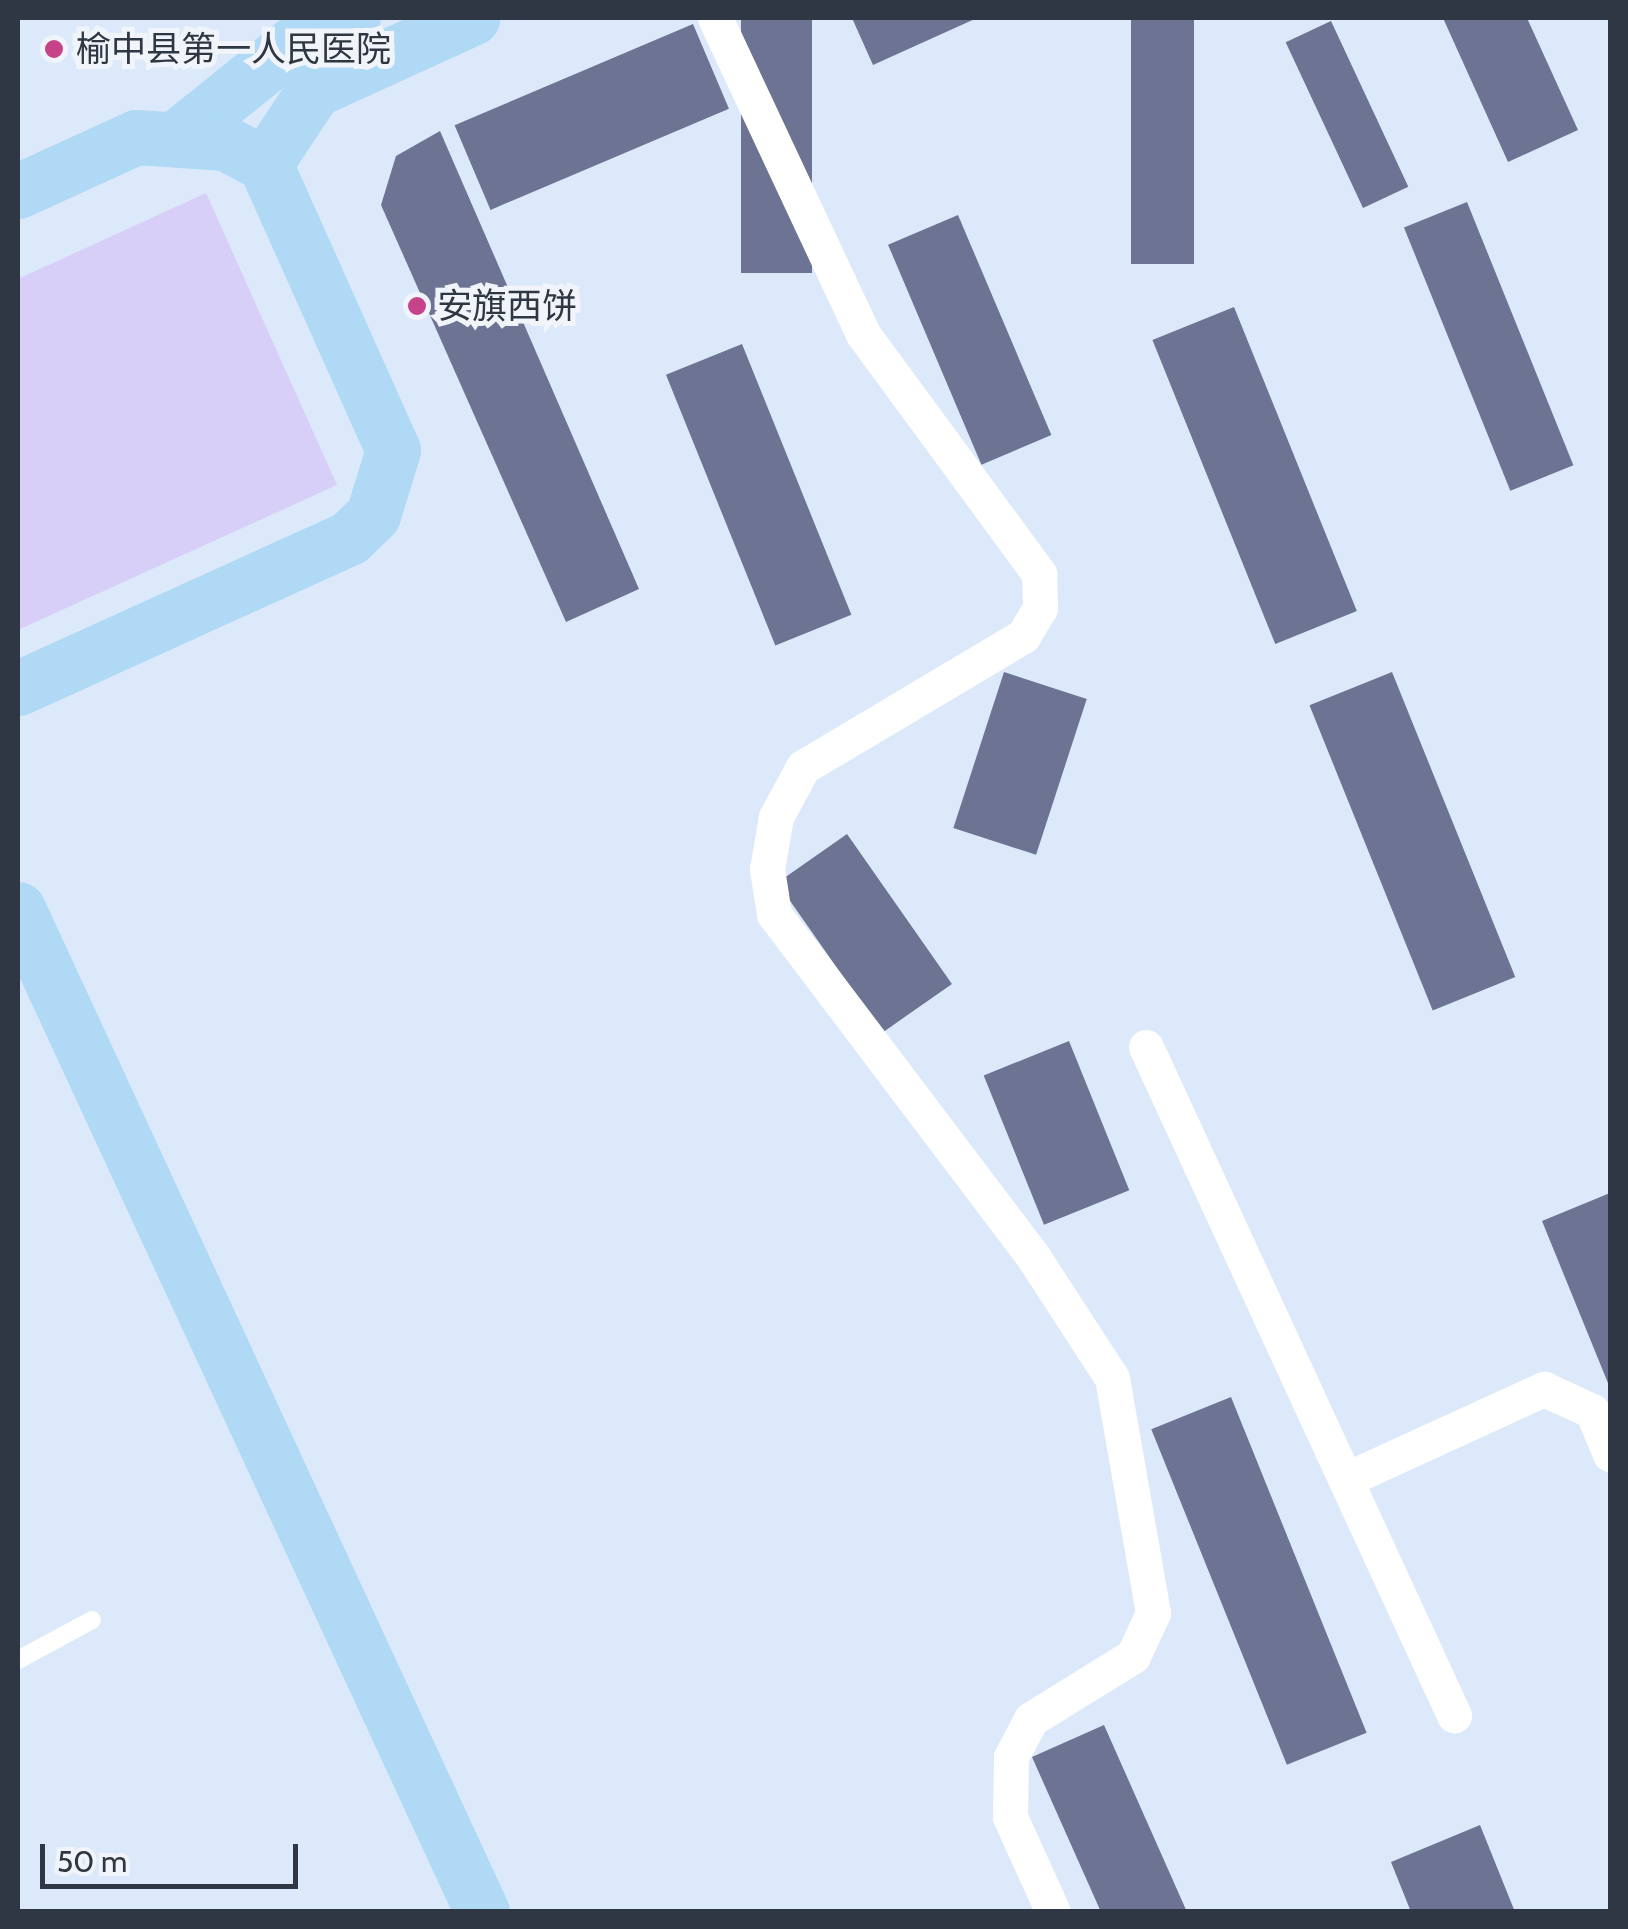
<!DOCTYPE html>
<html>
<head>
<meta charset="utf-8">
<style>
  body { margin:0 }
  #map { position:relative; width:1628px; height:1929px; overflow:hidden; background:#dce9fb; font-family:Cabin,"Noto Sans SC",sans-serif }
  div>[style] { position:absolute }
  .green>* { inset:0; background:#d7cff7 }
  .building>* { inset:0; background:#6d7392; transform-origin:0 0 }
  .lane>* { height:18px; margin:-9px; padding:0 9px; transform-origin:9px; border-radius:9px; background:#fff }
  .street>* { height:35px; margin:-17.5px; padding:0 17.5px; transform-origin:17.5px; border-radius:17.5px; background:#fff }
  .primary>* { height:55px; margin:-27.5px; padding:0 27.5px; transform-origin:27.5px; border-radius:27.5px; background:#afd9f4 }
  .dots>* { width:28px; height:28px; translate:-50% -50%; box-sizing:border-box; border:5px solid #f1f5fb; border-radius:50% }
  span { translate:-50% -50%; white-space:nowrap; text-align:center; line-height:1.15; -webkit-text-stroke:10px #f1f5fb; paint-order:stroke }
  .poi-label { font-size:35px; color:#2e3743 }
  .left { translate:0 -50%; text-align:left }
  .frame { position:absolute; inset:0; border:20px solid #2e3743; pointer-events:none }
  .scale { position:absolute; left:40px; top:1844px; width:258px; height:45px; box-sizing:border-box; border:5px solid #2e3743; border-top:0; padding-left:12px; font-size:30px; line-height:35px; white-space:nowrap; color:#2e3743; -webkit-text-stroke:8px #f1f5fb; paint-order:stroke }
</style>
</head>
<body>
<div id="map">
  <div class="green">
    <div style="clip-path:polygon(206px 193px,337px 485px,18px 630px,18px 279px)"></div>
  </div>
  <div class="building">
    <div style="left:741px;top:18px;width:71px;height:255px"></div>
    <div style="clip-path:polygon(852px 18px,977px 18px,873px 65px)"></div>
    <div style="left:1131px;top:18px;width:63px;height:246px"></div>
    <div style="clip-path:polygon(1443px 18px,1527px 18px,1578px 130px,1508px 162px)"></div>
    <div style="left:1331px;top:21px;width:183px;height:50px;rotate:65deg"></div>
    <div style="left:693px;top:24px;width:92px;height:259px;rotate:67deg"></div>
    <div style="clip-path:polygon(440px 131px,639px 589px,566px 622px,381px 205px,396px 156px)"></div>
    <div style="left:1467px;top:202px;width:284px;height:68px;rotate:68deg"></div>
    <div style="left:958px;top:215px;width:239px;height:76px;rotate:67deg"></div>
    <div style="left:1234px;top:307px;width:328px;height:88px;rotate:68deg"></div>
    <div style="left:742px;top:344px;width:292px;height:82px;rotate:68deg"></div>
    <div style="left:1004px;top:672px;width:87px;height:164px;rotate:18deg"></div>
    <div style="left:1392px;top:672px;width:329px;height:89px;rotate:68deg"></div>
    <div style="left:847px;top:834px;width:183px;height:85px;rotate:55deg"></div>
    <div style="left:1069px;top:1041px;width:161px;height:92px;rotate:68deg"></div>
    <div style="clip-path:polygon(1610px 1193px,1610px 1388px,1542px 1221px)"></div>
    <div style="left:1231px;top:1397px;width:362px;height:86px;rotate:68deg"></div>
    <div style="clip-path:polygon(1104px 1725px,1187px 1912px,1101px 1912px,1032px 1757px)"></div>
    <div style="clip-path:polygon(1480px 1825px,1515px 1912px,1411px 1912px,1391px 1862px)"></div>
  </div>
  <div class="lane">
    <div style="left:18px;top:1660px;width:84px;rotate:-28.4deg"></div>
  </div>
  <div class="street">
    <div style="left:715px;top:18px;width:349px;rotate:64.9deg"></div>
    <div style="left:863px;top:334px;width:298px;rotate:53.7deg"></div>
    <div style="left:1039px;top:574px;width:34px;rotate:88deg"></div>
    <div style="left:1040px;top:608px;width:33px;rotate:121deg"></div>
    <div style="left:1023px;top:636px;width:256px;rotate:149.2deg"></div>
    <div style="left:803px;top:767px;width:57px;rotate:118.4deg"></div>
    <div style="left:776px;top:817px;width:53px;rotate:99.8deg"></div>
    <div style="left:767px;top:869px;width:46px;rotate:81.2deg"></div>
    <div style="left:774px;top:914px;width:428px;rotate:52.9deg"></div>
    <div style="left:1032px;top:1255px;width:147px;rotate:57deg"></div>
    <div style="left:1112px;top:1378px;width:239px;rotate:80.1deg"></div>
    <div style="left:1153px;top:1613px;width:47px;rotate:114.9deg"></div>
    <div style="left:1133px;top:1656px;width:120px;rotate:148.3deg"></div>
    <div style="left:1031px;top:1719px;width:43px;rotate:117.8deg"></div>
    <div style="left:1011px;top:1757px;width:60px;rotate:91deg"></div>
    <div style="left:1010px;top:1817px;width:104px;rotate:65.6deg"></div>
    <div style="left:1146px;top:1047px;width:736px;rotate:65.25deg"></div>
    <div style="left:1347px;top:1479px;width:217px;rotate:-24.6deg"></div>
    <div style="left:1544px;top:1389px;width:53px;rotate:24.6deg"></div>
    <div style="left:1592px;top:1411px;width:47px;rotate:67.3deg"></div>
  </div>
  <div class="primary">
    <div style="left:181px;top:134px;width:144px;rotate:-38.8deg"></div>
    <div style="left:293px;top:44px;width:65px;rotate:-23.4deg"></div>
    <div style="left:265px;top:164px;width:89px;rotate:-56.5deg"></div>
    <div style="left:314px;top:90px;width:174px;rotate:-24.5deg"></div>
    <div style="left:18px;top:191px;width:130px;rotate:-24.6deg"></div>
    <div style="left:136px;top:137px;width:89px;rotate:3.9deg"></div>
    <div style="left:225px;top:143px;width:45px;rotate:27.7deg"></div>
    <div style="left:265px;top:164px;width:313px;rotate:65.9deg"></div>
    <div style="left:393px;top:450px;width:68px;rotate:107.1deg"></div>
    <div style="left:373px;top:515px;width:33px;rotate:136deg"></div>
    <div style="left:349px;top:538px;width:363px;rotate:155.6deg"></div>
    <div style="left:18px;top:909px;width:1105px;rotate:65.17deg"></div>
  </div>
  <div class="dots">
    <div style="left:54px;top:49px;background:#c74389"></div>
    <div style="left:417px;top:306px;background:#c74389"></div>
  </div>
  <div class="poi-label">
    <span class="left" style="left:76px;top:49px">榆中县第一人民医院</span>
    <span class="left" style="left:437px;top:306px">安旗西饼</span>
  </div>
  <div class="frame"></div>
  <div class="scale">50 m</div>
</div>
</body>
</html>
